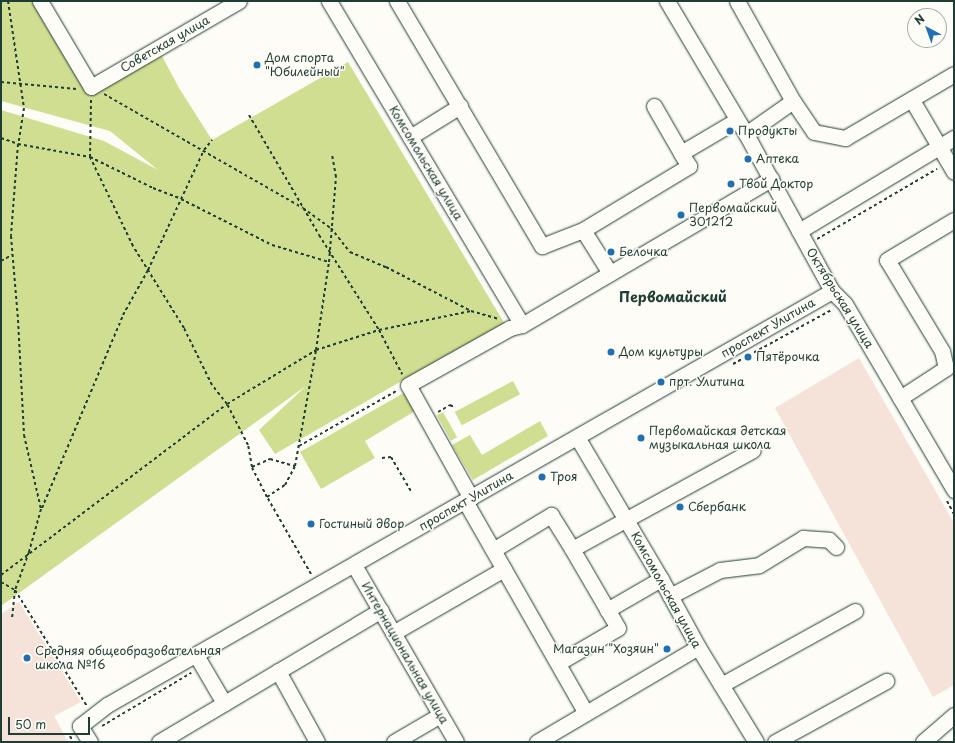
<!DOCTYPE html>
<html>
<head>
<meta charset="utf-8">
<style>
  body { margin:0 }
  #map { position:relative; width:955px; height:743px; overflow:hidden; background:#fdfcf7; font-family:"Playpen Sans",sans-serif }
  div>[style] { position:absolute }
  .built>* { inset:0; background:#f5e3da }
  .green>* { inset:0; background:#d0de91; transform-origin:0 0 }
  .path>* { height:2px; margin-top:-1px; transform-origin:0; background:repeating-linear-gradient(90deg,#1f3d34 0 3px,transparent 0 6px) }
  .roads { filter:drop-shadow(0 0 1px #1f3d34) drop-shadow(0 0 1px #1f3d34) }
  .minor>* { height:15px; margin:-7.5px; padding:0 7.5px; transform-origin:7.5px; border-radius:7.5px; background:#fdfcf7 }
  .dots>* { width:11px; height:11px; translate:-50% -50%; box-sizing:border-box; border:2px solid #fdfcf7; border-radius:50% }
  span { translate:-50% -50%; white-space:nowrap; text-align:center; line-height:1.15; -webkit-text-stroke:3px #fdfcf7; paint-order:stroke }
  .street-label { font-size:12px; color:#1f3d34 }
  .poi-label { font-size:12px; color:#1f3d34 }
  .left { translate:0 -50%; text-align:left }
  .right { translate:-100% -50%; text-align:right }
  .quarter-label { font-size:14px; color:#1f3d34; font-weight:700 }
  .frame { position:absolute; inset:0; border:2px solid #1f3d34; pointer-events:none }
  .north { position:absolute; left:907px; top:8px; width:40px; height:40px; box-sizing:border-box; background:#fdfcf7; border:1px solid #a4b0a9; border-radius:50%; rotate:319deg; font-size:11px; font-weight:700; line-height:16px; text-align:center; color:#1f3d34 }
  .north::after { content:''; display:block; margin:auto; width:14px; height:18px; background:#1f6fb2; clip-path:polygon(50% 0,100% 100%,50% 72%,0 100%) }
  .scale { position:absolute; left:8px; top:717px; width:82px; height:18px; box-sizing:border-box; border:2px solid #1f3d34; border-top:0; padding-left:5px; font-size:12px; line-height:14px; white-space:nowrap; color:#1f3d34; -webkit-text-stroke:3px #fdfcf7; paint-order:stroke }
</style>
</head>
<body>
<div id="map">
  <div class="built">
    <div style="clip-path:polygon(859px 358px,954px 523px,954px 685px,933px 697px,775px 408px)"></div>
    <div style="clip-path:polygon(19px 602px,81px 702px,54px 716px,68px 742px,1px 742px,1px 614px)"></div>
  </div>
  <div class="green">
    <div style="clip-path:polygon(1px 1px,34px 1px,91px 92px,162px 56px,179px 88px,212px 140px,348px 62px,506px 326px,405px 379px,275px 454px,259px 430px,306px 386px,1px 606px,1px 110px,104px 141px,158px 170px,110px 131px,1px 101px)"></div>
    <div style="left:513px;top:381px;width:15px;height:66px;rotate:62deg"></div>
    <div style="clip-path:polygon(409px 390px,420px 408px,365px 441px,375px 458px,321px 489px,300px 452px)"></div>
    <div style="left:443px;top:412px;width:29px;height:7px;rotate:61deg"></div>
    <div style="clip-path:polygon(540px 421px,548px 436px,473px 480px,452px 445px,470px 435px,482px 455px)"></div>
  </div>
  <div class="path">
    <div style="left:8px;top:1px;width:108px;rotate:81.5deg"></div>
    <div style="left:24px;top:108px;width:36px;rotate:99deg"></div>
    <div style="left:18px;top:144px;width:92px;rotate:94.4deg"></div>
    <div style="left:11px;top:236px;width:84px;rotate:85.2deg"></div>
    <div style="left:18px;top:320px;width:115px;rotate:87deg"></div>
    <div style="left:24px;top:435px;width:76px;rotate:77.1deg"></div>
    <div style="left:41px;top:509px;width:45px;rotate:105.6deg"></div>
    <div style="left:29px;top:552px;width:40px;rotate:110.2deg"></div>
    <div style="left:15px;top:590px;width:28px;rotate:96deg"></div>
    <div style="left:1px;top:82px;width:76px;rotate:5.3deg"></div>
    <div style="left:104px;top:94px;width:229px;rotate:29.8deg"></div>
    <div style="left:303px;top:208px;width:34px;rotate:36deg"></div>
    <div style="left:331px;top:228px;width:31px;rotate:52deg"></div>
    <div style="left:350px;top:252px;width:39px;rotate:23deg"></div>
    <div style="left:386px;top:267px;width:96px;rotate:27.4deg"></div>
    <div style="left:249px;top:115px;width:139px;rotate:59.7deg"></div>
    <div style="left:319px;top:235px;width:112px;rotate:57.7deg"></div>
    <div style="left:379px;top:330px;width:50px;rotate:62.4deg"></div>
    <div style="left:1px;top:138px;width:18px;rotate:19deg"></div>
    <div style="left:18px;top:144px;width:73px;rotate:10.2deg"></div>
    <div style="left:90px;top:157px;width:59px;rotate:-89deg"></div>
    <div style="left:817px;top:239px;width:139px;rotate:-30.3deg"></div>
    <div style="left:1px;top:261px;width:13px;rotate:-29deg"></div>
    <div style="left:733px;top:364px;width:114px;rotate:-28.8deg"></div>
    <div style="left:438px;top:412px;width:14px;rotate:-30deg"></div>
    <div style="left:450px;top:405px;width:4px;rotate:27deg"></div>
    <div style="left:299px;top:446px;width:114px;rotate:-29.5deg"></div>
    <div style="left:382px;top:458px;width:9px;rotate:-6deg"></div>
    <div style="left:391px;top:457px;width:42px;rotate:59.7deg"></div>
    <div style="left:252px;top:467px;width:20px;rotate:-24deg"></div>
    <div style="left:270px;top:459px;width:26px;rotate:16deg"></div>
    <div style="left:267px;top:497px;width:34px;rotate:-117deg"></div>
    <div style="left:252px;top:467px;width:22px;rotate:-100deg"></div>
    <div style="left:248px;top:445px;width:46px;rotate:-117.1deg"></div>
    <div style="left:227px;top:404px;width:24px;rotate:-128deg"></div>
    <div style="left:212px;top:385px;width:64px;rotate:-116.2deg"></div>
    <div style="left:184px;top:328px;width:97px;rotate:-121.9deg"></div>
    <div style="left:133px;top:246px;width:99px;rotate:-115.8deg"></div>
    <div style="left:90px;top:157px;width:70px;rotate:26.2deg"></div>
    <div style="left:153px;top:188px;width:30px;rotate:21deg"></div>
    <div style="left:181px;top:199px;width:102px;rotate:26.8deg"></div>
    <div style="left:272px;top:245px;width:59px;rotate:16.6deg"></div>
    <div style="left:947px;top:501px;width:15px;rotate:62deg"></div>
    <div style="left:42px;top:508px;width:209px;rotate:-67.2deg"></div>
    <div style="left:123px;top:315px;width:51px;rotate:-60.9deg"></div>
    <div style="left:148px;top:270px;width:132px;rotate:-65deg"></div>
    <div style="left:204px;top:150px;width:13px;rotate:-51deg"></div>
    <div style="left:311px;top:574px;width:89px;rotate:-119.7deg"></div>
    <div style="left:267px;top:497px;width:22px;rotate:-34deg"></div>
    <div style="left:285px;top:485px;width:21px;rotate:-62deg"></div>
    <div style="left:295px;top:466px;width:118px;rotate:-79.7deg"></div>
    <div style="left:316px;top:350px;width:89px;rotate:-81.6deg"></div>
    <div style="left:329px;top:262px;width:85px;rotate:-85.3deg"></div>
    <div style="left:336px;top:177px;width:23px;rotate:-100deg"></div>
    <div style="left:1px;top:575px;width:283px;rotate:-37.1deg"></div>
    <div style="left:227px;top:404px;width:104px;rotate:-31.2deg"></div>
    <div style="left:316px;top:350px;width:66px;rotate:-17.6deg"></div>
    <div style="left:379px;top:330px;width:94px;rotate:-11.7deg"></div>
    <div style="left:471px;top:311px;width:29px;rotate:16deg"></div>
    <div style="left:1px;top:582px;width:16px;rotate:30deg"></div>
    <div style="left:15px;top:590px;width:137px;rotate:58.2deg"></div>
    <div style="left:102px;top:726px;width:104px;rotate:-30.8deg"></div>
    <div style="left:70px;top:736px;width:7px;rotate:63deg"></div>
  </div>
  <div class="roads">
    <div class="minor">
      <div style="left:40px;top:1px;width:100px;rotate:59.3deg"></div>
      <div style="left:91px;top:87px;width:171px;rotate:-30.2deg"></div>
      <div style="left:329px;top:1px;width:377px;rotate:59.2deg"></div>
      <div style="left:397px;top:1px;width:285px;rotate:59.4deg"></div>
      <div style="left:542px;top:246px;width:44px;rotate:-21.3deg"></div>
      <div style="left:583px;top:230px;width:51px;rotate:57.9deg"></div>
      <div style="left:667px;top:1px;width:155px;rotate:59.3deg"></div>
      <div style="left:746px;top:134px;width:179px;rotate:61.3deg"></div>
      <div style="left:832px;top:291px;width:18px;rotate:45deg"></div>
      <div style="left:845px;top:304px;width:216px;rotate:59.6deg"></div>
      <div style="left:737px;top:1px;width:115px;rotate:60.8deg"></div>
      <div style="left:793px;top:101px;width:37px;rotate:56deg"></div>
      <div style="left:814px;top:132px;width:32px;rotate:11deg"></div>
      <div style="left:845px;top:138px;width:126px;rotate:-30.4deg"></div>
      <div style="left:912px;top:100px;width:83px;rotate:59.7deg"></div>
      <div style="left:654px;top:106px;width:54px;rotate:60.1deg"></div>
      <div style="left:746px;top:134px;width:57px;rotate:-35.1deg"></div>
      <div style="left:410px;top:137px;width:59px;rotate:-31.8deg"></div>
      <div style="left:583px;top:230px;width:124px;rotate:-31.1deg"></div>
      <div style="left:689px;top:166px;width:15px;rotate:-122deg"></div>
      <div style="left:681px;top:153px;width:65px;rotate:-30.5deg"></div>
      <div style="left:799px;top:231px;width:181px;rotate:-31deg"></div>
      <div style="left:900px;top:398px;width:55px;rotate:-33.1deg"></div>
      <div style="left:946px;top:368px;width:17px;rotate:-103deg"></div>
      <div style="left:942px;top:351px;width:106px;rotate:-121.1deg"></div>
      <div style="left:887px;top:260px;width:78px;rotate:-30.8deg"></div>
      <div style="left:577px;top:437px;width:165px;rotate:59.4deg"></div>
      <div style="left:661px;top:579px;width:77px;rotate:61.4deg"></div>
      <div style="left:698px;top:647px;width:111px;rotate:58.6deg"></div>
      <div style="left:471px;top:498px;width:129px;rotate:-119.1deg"></div>
      <div style="left:408px;top:385px;width:117px;rotate:-29.2deg"></div>
      <div style="left:510px;top:328px;width:12px;rotate:-14deg"></div>
      <div style="left:522px;top:325px;width:289px;rotate:-30.4deg"></div>
      <div style="left:465px;top:501px;width:244px;rotate:60.3deg"></div>
      <div style="left:493px;top:550px;width:68px;rotate:-31.1deg"></div>
      <div style="left:551px;top:515px;width:40px;rotate:58deg"></div>
      <div style="left:354px;top:565px;width:204px;rotate:60deg"></div>
      <div style="left:670px;top:596px;width:56px;rotate:-27.5deg"></div>
      <div style="left:720px;top:570px;width:39px;rotate:-7deg"></div>
      <div style="left:759px;top:565px;width:52px;rotate:-31.5deg"></div>
      <div style="left:803px;top:538px;width:26px;rotate:4deg"></div>
      <div style="left:829px;top:540px;width:10px;rotate:45deg"></div>
      <div style="left:607px;top:610px;width:62px;rotate:-29.9deg"></div>
      <div style="left:393px;top:633px;width:128px;rotate:-30deg"></div>
      <div style="left:196px;top:655px;width:56px;rotate:59.7deg"></div>
      <div style="left:558px;top:663px;width:69px;rotate:-30.3deg"></div>
      <div style="left:618px;top:628px;width:91px;rotate:-120.2deg"></div>
      <div style="left:572px;top:549px;width:206px;rotate:-28.7deg"></div>
      <div style="left:278px;top:671px;width:81px;rotate:61.2deg"></div>
      <div style="left:721px;top:685px;width:153px;rotate:-28.9deg"></div>
      <div style="left:90px;top:742px;width:19px;rotate:-122deg"></div>
      <div style="left:80px;top:726px;width:34px;rotate:-38deg"></div>
      <div style="left:107px;top:705px;width:835px;rotate:-29.73deg"></div>
      <div style="left:159px;top:742px;width:258px;rotate:-30.7deg"></div>
      <div style="left:394px;top:742px;width:53px;rotate:-30.4deg"></div>
      <div style="left:537px;top:742px;width:187px;rotate:-30.5deg"></div>
      <div style="left:775px;top:742px;width:127px;rotate:-28.8deg"></div>
      <div style="left:923px;top:742px;width:41px;rotate:-41.1deg"></div>
    </div>
  </div>
  <div class="dots">
    <div style="left:257px;top:65px;background:#1f6fb2"></div>
    <div style="left:730px;top:131px;background:#1f6fb2"></div>
    <div style="left:748px;top:159px;background:#1f6fb2"></div>
    <div style="left:731px;top:184px;background:#1f6fb2"></div>
    <div style="left:681px;top:215px;background:#1f6fb2"></div>
    <div style="left:611px;top:252px;background:#1f6fb2"></div>
    <div style="left:611px;top:352px;background:#1f6fb2"></div>
    <div style="left:748px;top:357px;background:#1f6fb2"></div>
    <div style="left:661px;top:382px;background:#1f6fb2"></div>
    <div style="left:641px;top:438px;background:#1f6fb2"></div>
    <div style="left:542px;top:477px;background:#1f6fb2"></div>
    <div style="left:680px;top:507px;background:#1f6fb2"></div>
    <div style="left:311px;top:524px;background:#1f6fb2"></div>
    <div style="left:667px;top:649px;background:#1f6fb2"></div>
    <div style="left:27px;top:658px;background:#1f6fb2"></div>
  </div>
  <div class="street-label">
    <span style="left:165px;top:44px;rotate:-30deg">Советская улица</span>
    <span style="left:426px;top:163px;rotate:59deg">Комсомольская улица</span>
    <span style="left:840px;top:298px;rotate:58deg">Октябрьская улица</span>
    <span style="left:768px;top:328px;rotate:-30deg">проспект Улитина</span>
    <span style="left:466px;top:501px;rotate:-30deg">проспект Улитина</span>
    <span style="left:666px;top:590px;rotate:61deg">Комсомольская улица</span>
    <span style="left:405px;top:653px;rotate:60deg">Интернациональная улица</span>
  </div>
  <div class="poi-label">
    <span class="left" style="left:265px;top:65px">Дом спорта<br>"Юбилейный"</span>
    <span class="left" style="left:738px;top:131px">Продукты</span>
    <span class="left" style="left:756px;top:159px">Аптека</span>
    <span class="left" style="left:739px;top:184px">Твой Доктор</span>
    <span class="left" style="left:689px;top:215px">Первомайский<br>301212</span>
    <span class="left" style="left:619px;top:252px">Белочка</span>
    <span class="left" style="left:619px;top:352px">Дом культуры</span>
    <span class="left" style="left:756px;top:357px">Пятёрочка</span>
    <span class="left" style="left:669px;top:382px">прт. Улитина</span>
    <span class="left" style="left:649px;top:438px">Первомайская детская<br>музыкальная школа</span>
    <span class="left" style="left:550px;top:477px">Троя</span>
    <span class="left" style="left:688px;top:507px">Сбербанк</span>
    <span class="left" style="left:319px;top:524px">Гостиный двор</span>
    <span class="right" style="left:659px;top:649px">Магазин "Хозяин"</span>
    <span class="left" style="left:35px;top:658px">Средняя общеобразовательная<br>школа №16</span>
  </div>
  <div class="quarter-label">
    <span style="left:673px;top:297px">Первомайский</span>
  </div>
  <div class="frame"></div>
  <div class="north">N</div>
  <div class="scale">50 m</div>
</div>
</body>
</html>
